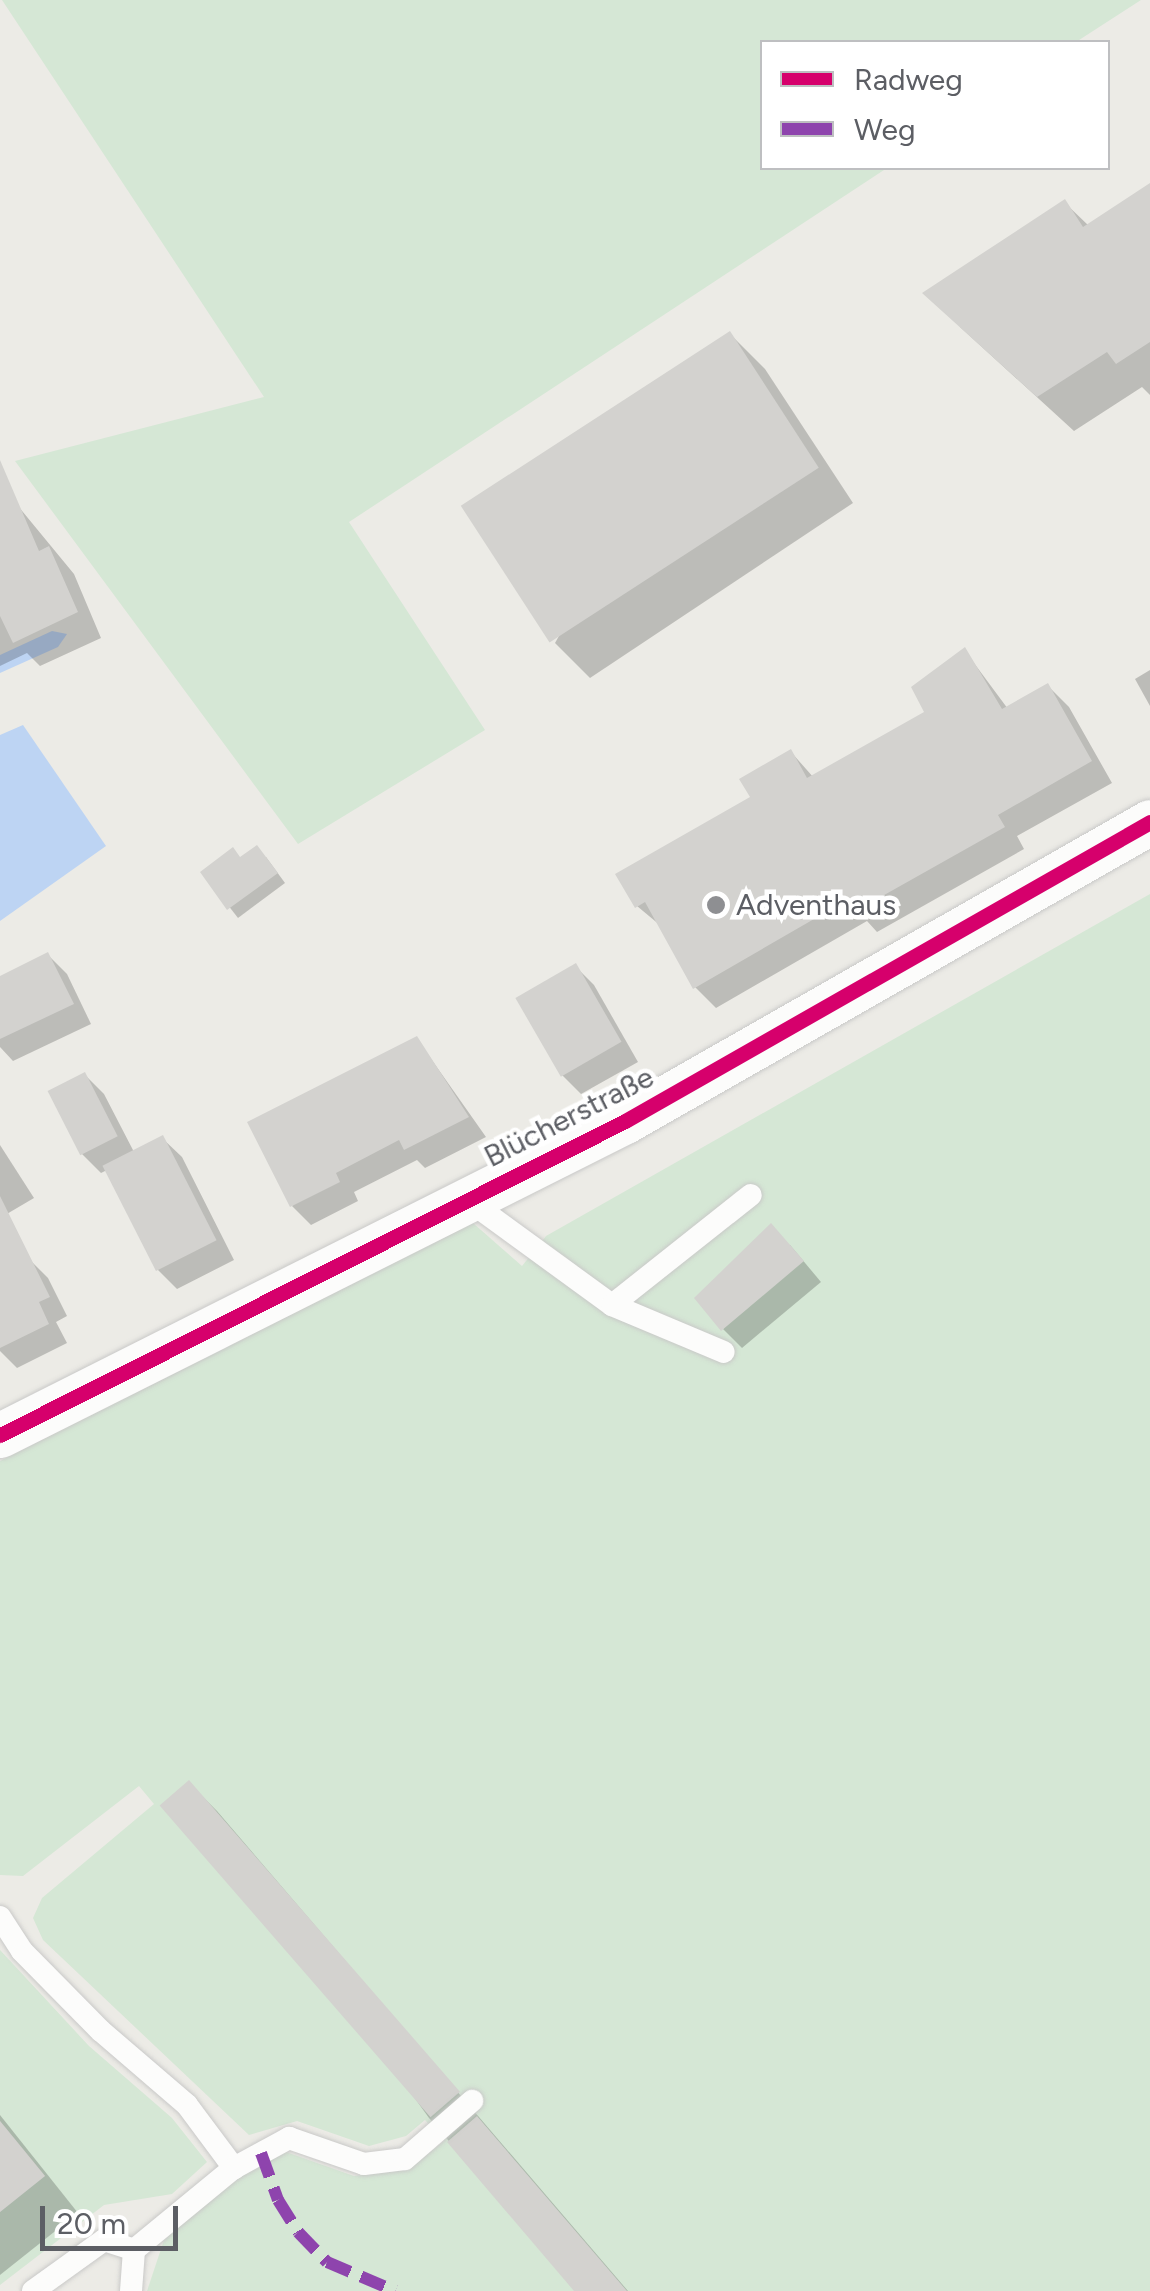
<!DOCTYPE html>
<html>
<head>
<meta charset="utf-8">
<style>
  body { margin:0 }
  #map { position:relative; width:1150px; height:2291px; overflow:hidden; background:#ecebe6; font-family:Figtree,sans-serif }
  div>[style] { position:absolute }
  .green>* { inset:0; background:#d5e7d5 }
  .water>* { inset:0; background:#bdd4f3 }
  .shadow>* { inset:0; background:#0003 }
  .building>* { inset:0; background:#d3d2cf; transform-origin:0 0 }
  .roads { filter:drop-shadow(0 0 2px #c9c9c8) drop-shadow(0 0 2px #c9c9c8) }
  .lane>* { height:22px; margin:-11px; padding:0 11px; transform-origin:11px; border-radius:11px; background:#fcfcfb }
  .street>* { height:45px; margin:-22.5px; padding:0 22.5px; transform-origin:22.5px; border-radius:22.5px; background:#fcfcfb }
  .quiet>* { height:12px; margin-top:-6px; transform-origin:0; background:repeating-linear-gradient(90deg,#8e44ad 0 25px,transparent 0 37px) }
  .cycleway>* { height:15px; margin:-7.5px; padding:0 7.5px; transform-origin:7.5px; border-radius:7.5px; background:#d6006c }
  .dots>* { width:28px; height:28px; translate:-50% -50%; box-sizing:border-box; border:5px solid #fff; border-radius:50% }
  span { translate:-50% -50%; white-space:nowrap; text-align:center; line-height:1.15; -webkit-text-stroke:9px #fff; paint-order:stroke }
  .poi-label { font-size:30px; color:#5c5e64 }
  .left { translate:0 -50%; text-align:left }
  .street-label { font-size:30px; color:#5c5e64 }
  .legend { position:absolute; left:760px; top:40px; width:350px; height:130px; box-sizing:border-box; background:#fff; border:2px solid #bebfc1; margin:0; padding:12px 18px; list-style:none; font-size:30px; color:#5c5e64 }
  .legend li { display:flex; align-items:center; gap:20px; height:50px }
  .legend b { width:50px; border:2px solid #bebfc1 }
  .scale { position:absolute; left:40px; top:2206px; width:138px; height:45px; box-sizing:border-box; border:5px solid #5c5e64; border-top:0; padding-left:12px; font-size:30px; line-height:35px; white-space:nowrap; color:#5c5e64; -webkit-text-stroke:8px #fff; paint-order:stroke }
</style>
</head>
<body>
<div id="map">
  <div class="green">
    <div style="clip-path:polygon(2px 0,1141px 0,1076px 42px,762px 42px,762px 168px,887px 168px,349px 522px,485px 730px,298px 844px,15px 461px,264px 397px)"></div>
    <div style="clip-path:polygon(1150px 894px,1150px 2291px,147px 2291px,164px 2240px,239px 2175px,286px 2152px,354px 2176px,409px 2169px,444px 2141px,425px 2120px,406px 2136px,369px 2146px,297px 2121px,249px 2135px,43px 1940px,33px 1918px,42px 1898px,154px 1804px,139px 1786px,23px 1876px,0 1875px,0 1461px,473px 1223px,522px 1266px,546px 1236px)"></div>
    <div style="clip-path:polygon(0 1950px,89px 2046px,172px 2118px,207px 2162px,172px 2194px,104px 2205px,0 2285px,0 2212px,45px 2176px,0 2121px)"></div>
  </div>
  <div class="water">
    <div style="clip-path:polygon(52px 631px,67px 634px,58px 647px,0 673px,0 655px)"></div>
    <div style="clip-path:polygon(23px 725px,106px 846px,0 921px,0 735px)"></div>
  </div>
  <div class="shadow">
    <div style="clip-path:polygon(1150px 186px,1150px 395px,1142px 387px,1074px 431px,960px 327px,1064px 202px,1089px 226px)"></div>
    <div style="clip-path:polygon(730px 334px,765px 369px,853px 503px,590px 678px,555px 643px)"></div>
    <div style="clip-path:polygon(18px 506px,74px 574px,101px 638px,40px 666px,27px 653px,0 666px,0 510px)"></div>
    <div style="clip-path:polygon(965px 651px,1008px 709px,1048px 686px,1069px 707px,1112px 783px,1017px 836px,1024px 849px,877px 932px,867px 921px,716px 1008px,695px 987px,661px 926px,637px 906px,753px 798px,791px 752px,814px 778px,928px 713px)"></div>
    <div style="clip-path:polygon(1150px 670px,1150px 706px,1135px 679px)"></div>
    <div style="clip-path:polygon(266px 857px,285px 883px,238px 918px,203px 873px)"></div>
    <div style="clip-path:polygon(48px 955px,67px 974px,91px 1024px,13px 1061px,0 1047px,0 978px)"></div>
    <div style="clip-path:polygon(575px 966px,594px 985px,638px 1062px,581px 1094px,562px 1075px)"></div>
    <div style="clip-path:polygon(417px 1039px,486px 1137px,425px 1168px,417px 1160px,354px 1192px,358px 1201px,311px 1225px,292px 1206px)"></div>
    <div style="clip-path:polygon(85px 1075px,104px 1094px,134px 1152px,162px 1138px,182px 1157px,234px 1260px,177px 1289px,158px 1270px,107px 1170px,101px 1173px,82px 1154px)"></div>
    <div style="clip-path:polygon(0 1145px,34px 1198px,0 1218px)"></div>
    <div style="clip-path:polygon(790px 1245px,821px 1282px,742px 1348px,723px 1329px)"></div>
    <div style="clip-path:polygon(29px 1259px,48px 1278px,67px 1316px,56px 1322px,67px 1343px,17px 1368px,0 1351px,0 1274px)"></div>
    <div style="clip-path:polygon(189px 1783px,217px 1811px,628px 2291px,578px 2291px,429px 2118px)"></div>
    <div style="clip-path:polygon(0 2115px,78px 2213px,0 2275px)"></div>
  </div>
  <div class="building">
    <div style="clip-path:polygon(1150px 183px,1150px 342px,1116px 364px,1107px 352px,1037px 397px,922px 293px,1065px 199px,1083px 227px)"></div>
    <div style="left:730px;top:331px;width:163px;height:321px;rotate:57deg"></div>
    <div style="clip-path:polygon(0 460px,39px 551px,49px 546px,78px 612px,13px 643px,0 616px)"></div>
    <div style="clip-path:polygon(965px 647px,1002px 709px,1048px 683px,1092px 761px,998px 815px,1005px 827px,854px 912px,847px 900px,693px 989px,645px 902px,635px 908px,615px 874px,750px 797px,739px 779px,791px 749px,807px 778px,924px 712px,911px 687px)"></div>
    <div style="clip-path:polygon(257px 845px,278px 873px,227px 910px,200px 872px,233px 847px,240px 857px)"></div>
    <div style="clip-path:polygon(48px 952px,74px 1004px,0 1039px,0 976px)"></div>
    <div style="left:576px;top:963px;width:91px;height:70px;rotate:60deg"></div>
    <div style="clip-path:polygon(417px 1036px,469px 1117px,404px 1150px,399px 1140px,336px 1173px,340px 1182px,290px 1207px,247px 1122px)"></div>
    <div style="left:85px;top:1072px;width:72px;height:42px;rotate:63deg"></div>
    <div style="left:163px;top:1135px;width:118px;height:68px;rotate:63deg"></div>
    <div style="clip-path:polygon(0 1196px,50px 1297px,39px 1302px,49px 1324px,0 1348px)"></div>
    <div style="clip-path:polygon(771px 1223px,804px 1261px,721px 1331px,694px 1298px)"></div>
    <div style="left:189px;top:1780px;width:413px;height:39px;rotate:49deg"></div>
    <div style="clip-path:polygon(477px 2116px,627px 2291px,574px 2291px,447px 2142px)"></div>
    <div style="clip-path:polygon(0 2121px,45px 2176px,0 2212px)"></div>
  </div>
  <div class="roads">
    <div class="lane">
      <div style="left:468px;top:1200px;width:178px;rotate:36.1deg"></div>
      <div style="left:612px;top:1305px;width:121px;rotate:22.8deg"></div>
      <div style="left:612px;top:1305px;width:177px;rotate:-38.4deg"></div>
      <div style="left:0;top:1917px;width:40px;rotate:57.1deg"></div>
      <div style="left:22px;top:1951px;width:112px;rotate:45.4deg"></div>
      <div style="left:101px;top:2031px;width:113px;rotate:40.7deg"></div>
      <div style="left:187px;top:2105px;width:79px;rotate:53.3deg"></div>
      <div style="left:33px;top:2291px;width:87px;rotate:-35.7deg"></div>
      <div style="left:104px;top:2240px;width:32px;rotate:18deg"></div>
      <div style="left:131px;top:2291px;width:41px;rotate:-85.8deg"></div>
      <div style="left:134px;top:2250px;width:129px;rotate:-39.4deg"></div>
      <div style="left:234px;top:2168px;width:63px;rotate:-28.6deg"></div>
      <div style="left:289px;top:2138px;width:79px;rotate:19.1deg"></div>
      <div style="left:364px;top:2164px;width:41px;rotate:-7deg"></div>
      <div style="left:405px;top:2159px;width:89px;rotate:-40.9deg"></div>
    </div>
    <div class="street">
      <div style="left:0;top:1435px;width:699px;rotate:-26.67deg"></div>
      <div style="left:625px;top:1121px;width:604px;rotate:-29.66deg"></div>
    </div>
  </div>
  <div class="quiet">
    <div style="left:261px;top:2153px;width:50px;rotate:70.1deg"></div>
    <div style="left:278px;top:2200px;width:38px;rotate:58deg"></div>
    <div style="left:298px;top:2232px;width:42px;rotate:46deg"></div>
    <div style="left:327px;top:2262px;width:74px;rotate:23.1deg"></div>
  </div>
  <div class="cycleway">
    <div style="left:0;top:1435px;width:699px;rotate:-26.67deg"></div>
    <div style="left:625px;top:1121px;width:604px;rotate:-29.66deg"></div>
  </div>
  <div class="dots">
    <div style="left:716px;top:905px;background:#8e8f92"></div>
  </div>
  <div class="poi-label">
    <span class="left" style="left:736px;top:905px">Adventhaus</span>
  </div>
  <div class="street-label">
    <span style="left:569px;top:1117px;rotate:-27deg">Blücherstraße</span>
  </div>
  <ul class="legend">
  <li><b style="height:12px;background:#d6006c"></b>Radweg</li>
  <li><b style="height:12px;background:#8e44ad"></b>Weg</li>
  </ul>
  <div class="scale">20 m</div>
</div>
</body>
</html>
